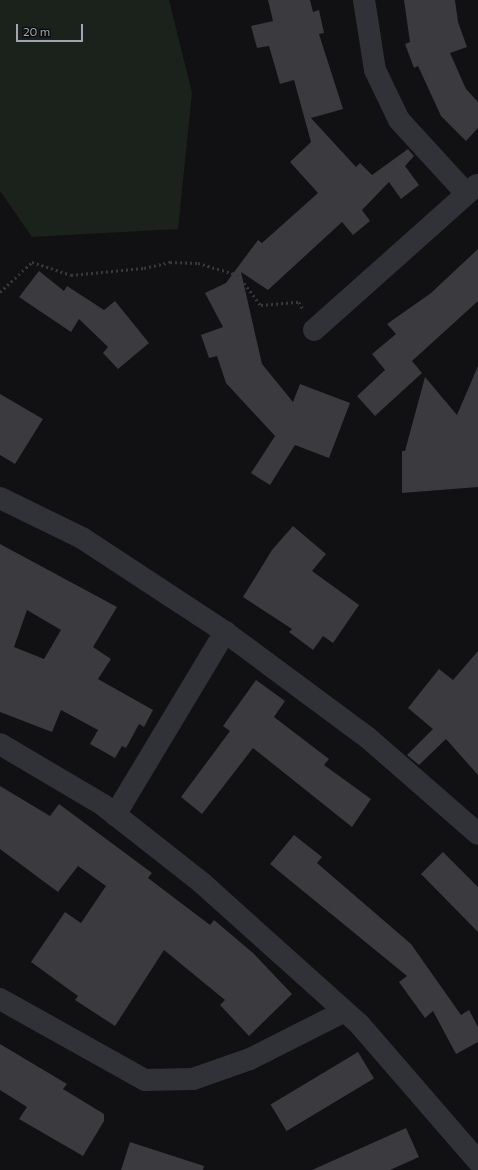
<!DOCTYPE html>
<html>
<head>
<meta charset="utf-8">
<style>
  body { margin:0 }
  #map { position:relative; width:478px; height:1170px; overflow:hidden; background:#111012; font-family:Commissioner,sans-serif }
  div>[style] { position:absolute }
  .green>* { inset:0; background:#1b221c }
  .building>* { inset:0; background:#3a3a3f; transform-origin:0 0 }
  .path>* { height:2.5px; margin-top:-1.25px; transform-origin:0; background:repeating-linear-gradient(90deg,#37383e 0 2px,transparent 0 5px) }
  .minor>* { height:22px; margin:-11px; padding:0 11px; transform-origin:11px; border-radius:11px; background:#313237 }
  span { translate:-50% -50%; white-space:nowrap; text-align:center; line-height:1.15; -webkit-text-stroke:4px #0c0c0d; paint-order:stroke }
  .scale { position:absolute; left:16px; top:24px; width:67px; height:18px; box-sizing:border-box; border:2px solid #a1a5b3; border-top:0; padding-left:5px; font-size:12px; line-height:14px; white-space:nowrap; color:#a1a5b3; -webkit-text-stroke:3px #0c0c0d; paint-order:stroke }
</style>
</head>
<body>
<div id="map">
  <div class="green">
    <div style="clip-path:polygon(0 0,169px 0,192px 93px,178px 229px,32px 237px,0 191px)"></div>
  </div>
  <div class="building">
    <div style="clip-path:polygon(268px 0,310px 0,313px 12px,319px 10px,324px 33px,319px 34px,343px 109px,311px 118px,356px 167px,360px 163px,372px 175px,408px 149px,414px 156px,405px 166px,419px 185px,401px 199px,389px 182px,362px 210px,370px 221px,353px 235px,342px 222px,268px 290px,241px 272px,262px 364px,293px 402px,300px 384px,350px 403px,329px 458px,295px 445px,270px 485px,251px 473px,275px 436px,226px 383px,217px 356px,209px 358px,201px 335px,223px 327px,205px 293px,226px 283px,258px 240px,262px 243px,318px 193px,290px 162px,311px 142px,294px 80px,280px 84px,269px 46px,257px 48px,251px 26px,273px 21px)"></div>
    <div style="clip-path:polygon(404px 0,455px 0,458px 22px,467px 47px,450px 53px,466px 89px,478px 102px,478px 128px,466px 141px,441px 116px,418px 66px,414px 68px,405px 44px,410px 42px)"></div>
    <div style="clip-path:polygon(478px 249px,478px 301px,412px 361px,422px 373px,375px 416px,357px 396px,385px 370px,372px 354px,396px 334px,387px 324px,431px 293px)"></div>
    <div style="clip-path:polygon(39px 271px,64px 291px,67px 286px,104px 310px,115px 301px,149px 343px,118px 369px,103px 353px,108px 347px,79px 319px,71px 332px,19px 297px)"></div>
    <div style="clip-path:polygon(478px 366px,478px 487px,402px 493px,402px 451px,405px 451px,425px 377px,457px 415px)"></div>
    <div style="clip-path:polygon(0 394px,43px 419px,15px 464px,0 455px)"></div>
    <div style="clip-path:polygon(293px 526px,326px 554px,312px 571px,359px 605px,333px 643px,323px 636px,313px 650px,289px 632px,292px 629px,243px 597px,272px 550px)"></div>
    <div style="clip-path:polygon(evenodd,0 544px,117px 607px,93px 647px,111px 659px,98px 679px,153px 710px,144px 727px,139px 724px,126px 748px,122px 746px,115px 758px,90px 744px,98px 730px,61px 710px,52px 732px,0 712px,0 544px,27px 610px,61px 630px,44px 659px,14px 647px,27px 610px)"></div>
    <div style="clip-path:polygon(478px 651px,478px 775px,446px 739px,419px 765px,407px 755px,433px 729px,408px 708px,439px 669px,453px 680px)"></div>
    <div style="clip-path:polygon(256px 680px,285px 701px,274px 717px,329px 759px,324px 765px,371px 799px,352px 827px,253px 748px,202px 814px,181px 797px,230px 731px,223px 726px)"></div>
    <div style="clip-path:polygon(0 786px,50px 816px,59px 804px,152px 873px,148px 878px,210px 925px,214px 920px,253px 953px,292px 994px,249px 1036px,220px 1005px,225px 1000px,164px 950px,115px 1026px,75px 1000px,78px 996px,31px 962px,65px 912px,81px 923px,106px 886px,78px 866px,58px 892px,0 849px)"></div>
    <div style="clip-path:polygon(294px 835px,322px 857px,317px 863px,411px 944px,461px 1015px,469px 1010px,478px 1027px,478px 1042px,456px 1054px,433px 1011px,425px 1018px,399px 982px,407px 976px,270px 864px)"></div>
    <div style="clip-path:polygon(443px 852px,478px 887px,478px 932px,421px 874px)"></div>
    <div style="clip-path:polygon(0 1044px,67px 1084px,63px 1089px,104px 1114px,104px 1121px,83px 1156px,19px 1119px,27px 1107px,0 1090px)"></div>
    <div style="left:358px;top:1052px;width:31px;height:102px;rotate:59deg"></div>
    <div style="clip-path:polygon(406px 1128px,419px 1157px,390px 1170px,312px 1170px)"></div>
    <div style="clip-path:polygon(130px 1142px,204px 1166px,203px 1170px,121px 1170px)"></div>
  </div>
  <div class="path">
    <div style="left:0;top:292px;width:44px;rotate:-43.2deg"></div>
    <div style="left:32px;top:262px;width:41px;rotate:18.4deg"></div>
    <div style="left:71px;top:275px;width:73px;rotate:-5.5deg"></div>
    <div style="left:144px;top:268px;width:27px;rotate:-13deg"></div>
    <div style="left:170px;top:262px;width:28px;rotate:2deg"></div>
    <div style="left:198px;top:263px;width:42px;rotate:16.7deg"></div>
    <div style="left:238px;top:275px;width:38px;rotate:53deg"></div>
    <div style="left:261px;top:305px;width:38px;rotate:-5deg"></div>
    <div style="left:299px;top:302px;width:10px;rotate:61deg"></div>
  </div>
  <div class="minor">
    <div style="left:364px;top:0;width:71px;rotate:81.1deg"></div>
    <div style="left:375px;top:70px;width:55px;rotate:64.4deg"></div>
    <div style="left:399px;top:120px;width:98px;rotate:47.5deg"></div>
    <div style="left:314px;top:330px;width:218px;rotate:-41.7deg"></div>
    <div style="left:0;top:498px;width:91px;rotate:26deg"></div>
    <div style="left:82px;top:538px;width:171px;rotate:33.3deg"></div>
    <div style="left:225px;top:632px;width:177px;rotate:36.5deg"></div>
    <div style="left:367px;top:737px;width:147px;rotate:41.1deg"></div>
    <div style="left:0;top:744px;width:120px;rotate:30.6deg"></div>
    <div style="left:103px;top:805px;width:126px;rotate:38.2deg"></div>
    <div style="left:202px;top:883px;width:212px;rotate:41.9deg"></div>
    <div style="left:360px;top:1025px;width:180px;rotate:49.1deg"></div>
    <div style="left:115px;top:815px;width:214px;rotate:-59deg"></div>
    <div style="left:0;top:999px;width:166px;rotate:29.2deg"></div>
    <div style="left:145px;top:1080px;width:48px;rotate:-1.2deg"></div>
    <div style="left:193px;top:1079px;width:60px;rotate:-19.3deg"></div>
    <div style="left:250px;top:1059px;width:106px;rotate:-26.8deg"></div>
  </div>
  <div class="scale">20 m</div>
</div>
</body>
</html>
